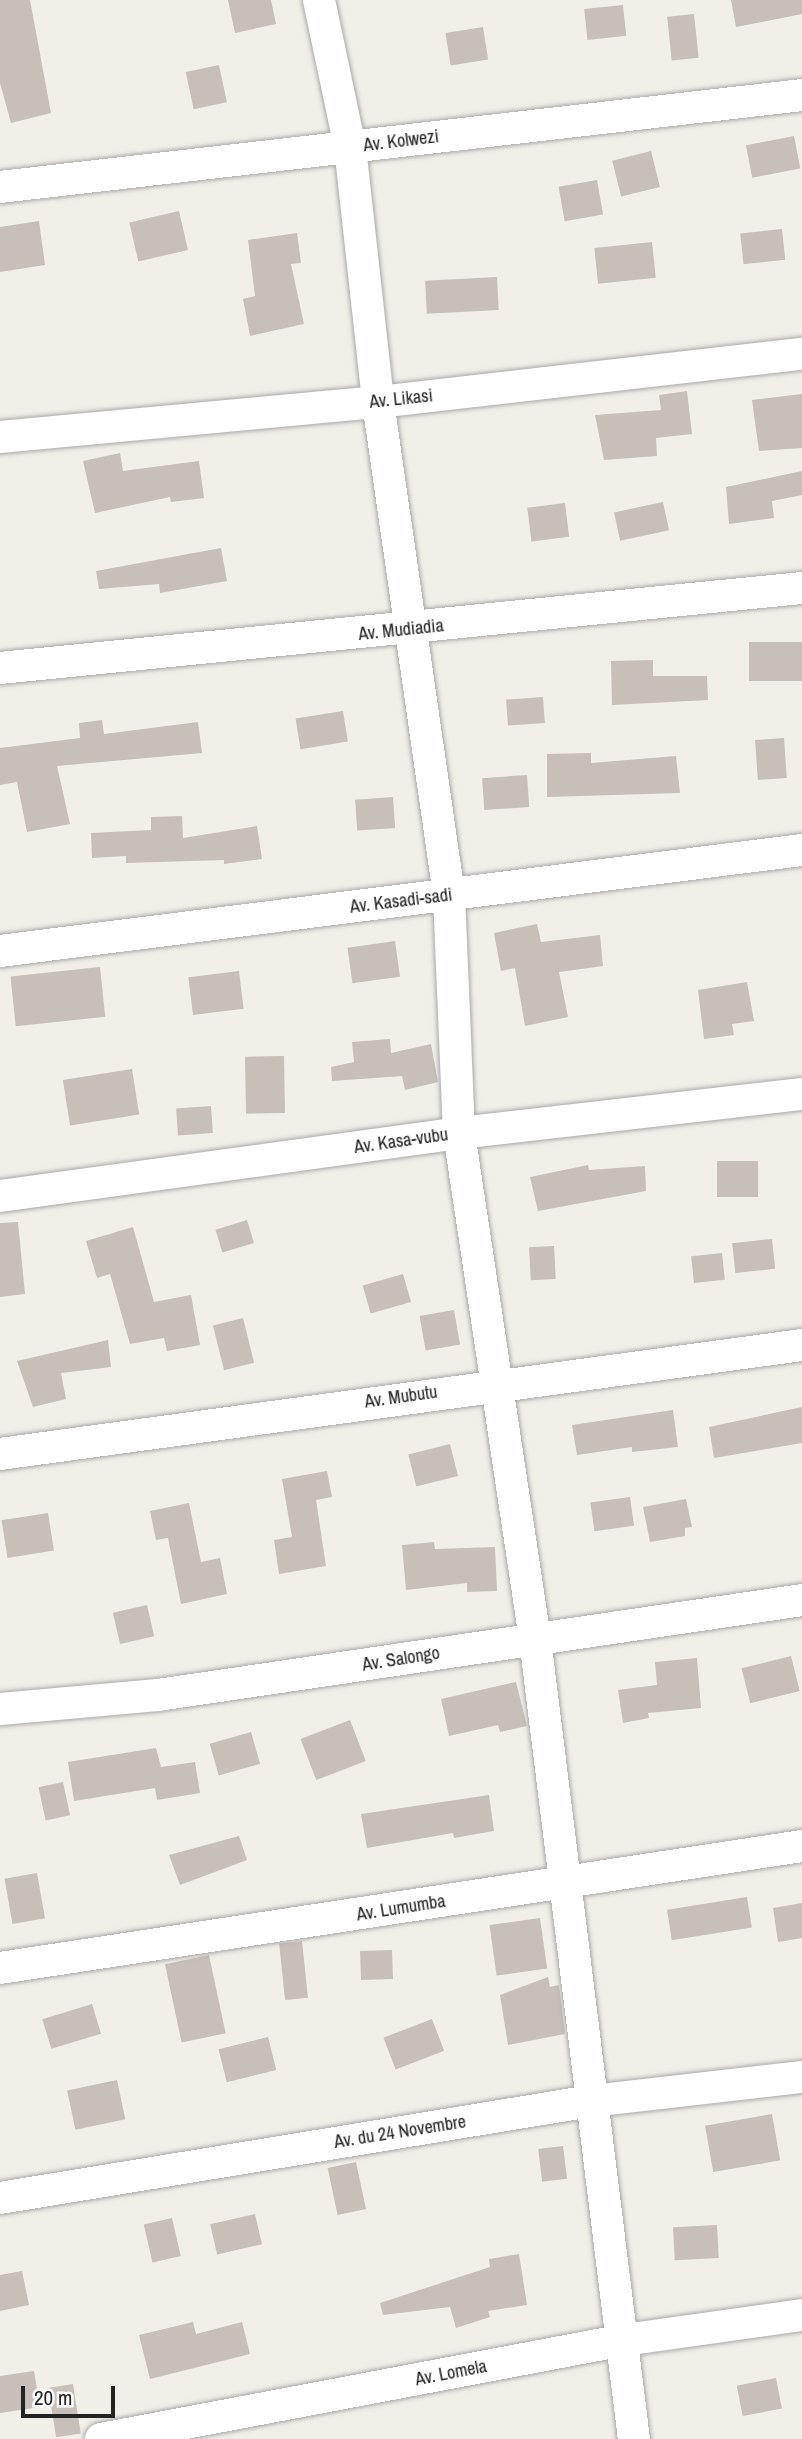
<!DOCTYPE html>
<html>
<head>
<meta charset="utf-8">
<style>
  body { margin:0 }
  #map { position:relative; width:802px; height:2439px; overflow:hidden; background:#f2efe9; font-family:"Archivo Narrow",sans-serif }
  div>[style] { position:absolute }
  .building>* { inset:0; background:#c7bfb8; transform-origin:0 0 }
  .roads { filter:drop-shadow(0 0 2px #a9a9a9) drop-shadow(0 0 2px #a9a9a9) }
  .street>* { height:32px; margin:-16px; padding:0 16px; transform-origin:16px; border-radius:16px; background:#fff }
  span { translate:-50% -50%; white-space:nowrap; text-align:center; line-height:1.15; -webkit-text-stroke:6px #fff; paint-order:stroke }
  .street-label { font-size:18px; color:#222 }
  .scale { position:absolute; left:21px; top:2386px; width:94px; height:32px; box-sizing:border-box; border:4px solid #222; border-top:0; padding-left:9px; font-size:21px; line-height:24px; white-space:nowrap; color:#222; -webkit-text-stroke:5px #fff; paint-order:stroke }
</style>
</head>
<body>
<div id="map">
  <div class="building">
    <div style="clip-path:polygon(0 0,30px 0,51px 113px,11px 123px,0 83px)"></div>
    <div style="clip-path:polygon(228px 0,271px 0,276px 24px,235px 33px)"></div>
    <div style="clip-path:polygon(731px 0,802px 0,802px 14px,736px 27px)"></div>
    <div style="left:623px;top:5px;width:31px;height:39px;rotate:84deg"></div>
    <div style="left:694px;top:14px;width:44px;height:27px;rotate:84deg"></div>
    <div style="left:483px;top:27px;width:33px;height:38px;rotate:81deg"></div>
    <div style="left:219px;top:65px;width:38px;height:34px;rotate:78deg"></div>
    <div style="left:794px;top:136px;width:33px;height:49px;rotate:79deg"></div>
    <div style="left:651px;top:151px;width:37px;height:40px;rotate:76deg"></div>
    <div style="left:597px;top:180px;width:35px;height:39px;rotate:80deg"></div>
    <div style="left:179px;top:211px;width:40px;height:51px;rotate:77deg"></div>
    <div style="clip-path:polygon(39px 221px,45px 265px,0 272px,0 227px)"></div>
    <div style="left:782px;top:229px;width:31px;height:42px;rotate:84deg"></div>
    <div style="clip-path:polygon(297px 233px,301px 263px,291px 264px,304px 324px,250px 336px,243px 299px,255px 296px,248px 240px)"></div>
    <div style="left:652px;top:242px;width:36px;height:58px;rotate:84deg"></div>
    <div style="left:497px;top:277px;width:33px;height:72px;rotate:87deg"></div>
    <div style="clip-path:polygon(687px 391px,692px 434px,656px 438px,657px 456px,604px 460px,595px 415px,661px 410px,659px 395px)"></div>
    <div style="clip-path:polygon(802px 394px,802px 448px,759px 451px,752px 400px)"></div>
    <div style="clip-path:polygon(120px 453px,123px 471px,199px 461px,204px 498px,171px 502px,170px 497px,95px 513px,83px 461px)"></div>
    <div style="clip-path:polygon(802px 471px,802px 495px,772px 501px,774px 518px,729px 524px,726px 487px)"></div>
    <div style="left:663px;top:502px;width:29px;height:50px;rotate:78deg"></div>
    <div style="left:565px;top:503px;width:34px;height:38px;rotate:83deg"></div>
    <div style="clip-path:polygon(221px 548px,227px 581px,160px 593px,159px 584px,99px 589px,96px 571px)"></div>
    <div style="left:802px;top:642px;width:39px;height:53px;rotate:90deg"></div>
    <div style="clip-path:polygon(653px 660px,653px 676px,707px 676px,708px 700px,612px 705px,611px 661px)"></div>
    <div style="left:543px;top:697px;width:26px;height:37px;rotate:86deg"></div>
    <div style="left:343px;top:711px;width:31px;height:48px;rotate:81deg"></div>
    <div style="clip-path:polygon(102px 720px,104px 734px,198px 722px,202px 753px,57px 766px,70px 824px,27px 832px,17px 782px,0 785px,0 748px,80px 738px,79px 723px)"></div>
    <div style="left:784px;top:738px;width:40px;height:29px;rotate:86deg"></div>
    <div style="clip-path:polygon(591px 753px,591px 763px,676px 756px,680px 793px,547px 797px,547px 754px)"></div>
    <div style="left:527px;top:775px;width:32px;height:45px;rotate:86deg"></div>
    <div style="left:393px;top:797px;width:31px;height:38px;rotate:86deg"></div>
    <div style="clip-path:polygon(182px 816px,183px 838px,257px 826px,262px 859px,224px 864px,224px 860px,126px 863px,126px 856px,92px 858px,91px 833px,151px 830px,151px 817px)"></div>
    <div style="clip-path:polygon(537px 924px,541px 942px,600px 935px,603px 966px,559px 972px,568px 1017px,525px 1026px,515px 968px,501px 971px,494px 933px)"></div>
    <div style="left:395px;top:941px;width:36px;height:48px;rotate:82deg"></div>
    <div style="left:100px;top:967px;width:50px;height:90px;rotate:84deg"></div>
    <div style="left:239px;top:971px;width:38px;height:51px;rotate:83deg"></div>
    <div style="clip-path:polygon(747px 982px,754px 1021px,732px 1024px,734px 1035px,704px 1039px,698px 990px)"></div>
    <div style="clip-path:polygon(390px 1039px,391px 1053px,431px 1044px,438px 1082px,405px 1090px,402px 1076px,332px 1081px,331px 1067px,354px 1062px,352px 1042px)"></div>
    <div style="left:284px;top:1056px;width:57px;height:39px;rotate:89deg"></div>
    <div style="left:132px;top:1069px;width:46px;height:70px;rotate:81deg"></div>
    <div style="left:211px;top:1106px;width:27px;height:35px;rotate:86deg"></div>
    <div style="left:717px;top:1161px;width:41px;height:36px"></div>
    <div style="clip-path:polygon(588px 1165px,589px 1170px,645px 1166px,646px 1191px,538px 1211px,530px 1177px)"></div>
    <div style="left:247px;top:1220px;width:24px;height:33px;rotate:73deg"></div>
    <div style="clip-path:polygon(18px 1222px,25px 1294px,0 1297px,0 1223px)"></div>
    <div style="clip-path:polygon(133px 1227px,154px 1302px,191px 1295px,200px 1345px,167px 1351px,164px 1338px,130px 1344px,110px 1274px,97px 1278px,86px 1241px)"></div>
    <div style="left:772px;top:1239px;width:30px;height:40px;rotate:84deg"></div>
    <div style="left:554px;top:1246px;width:33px;height:25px;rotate:87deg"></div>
    <div style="left:722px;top:1253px;width:27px;height:31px;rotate:84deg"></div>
    <div style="left:403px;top:1274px;width:29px;height:42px;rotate:74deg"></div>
    <div style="left:454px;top:1310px;width:35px;height:35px;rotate:80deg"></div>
    <div style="left:243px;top:1318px;width:46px;height:31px;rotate:76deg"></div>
    <div style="clip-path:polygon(108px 1340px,111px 1367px,61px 1373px,66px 1399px,33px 1407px,17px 1361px)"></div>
    <div style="clip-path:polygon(802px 1407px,802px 1443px,714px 1458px,709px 1427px)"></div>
    <div style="clip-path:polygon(673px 1410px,678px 1447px,632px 1452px,632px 1447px,577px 1455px,572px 1425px)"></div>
    <div style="left:450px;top:1444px;width:33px;height:43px;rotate:76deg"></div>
    <div style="clip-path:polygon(327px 1471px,332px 1497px,316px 1500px,326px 1566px,279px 1574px,274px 1540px,292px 1537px,282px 1479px)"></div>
    <div style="left:630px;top:1497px;width:29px;height:40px;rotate:82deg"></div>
    <div style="clip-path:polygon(686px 1499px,692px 1527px,685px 1528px,685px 1536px,650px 1542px,643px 1507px)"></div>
    <div style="clip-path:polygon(189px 1503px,201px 1562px,220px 1558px,227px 1594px,181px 1604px,168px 1538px,156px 1540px,150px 1511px)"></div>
    <div style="left:48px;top:1513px;width:38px;height:47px;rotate:81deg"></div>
    <div style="clip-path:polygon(434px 1542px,435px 1549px,495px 1547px,497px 1591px,467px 1592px,467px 1583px,406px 1590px,402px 1545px)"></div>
    <div style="left:147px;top:1605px;width:32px;height:35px;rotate:77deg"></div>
    <div style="left:791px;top:1656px;width:36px;height:51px;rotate:76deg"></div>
    <div style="clip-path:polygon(697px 1658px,701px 1708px,648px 1713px,649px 1718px,623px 1723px,618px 1690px,657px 1685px,655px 1662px)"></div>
    <div style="clip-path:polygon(516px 1682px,527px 1726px,500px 1732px,498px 1725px,449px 1736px,441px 1699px)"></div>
    <div style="left:350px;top:1720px;width:44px;height:53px;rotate:69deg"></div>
    <div style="left:251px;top:1732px;width:33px;height:43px;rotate:74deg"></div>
    <div style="clip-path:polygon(156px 1748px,161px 1767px,195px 1762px,200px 1793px,157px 1800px,155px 1788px,74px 1801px,68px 1762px)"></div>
    <div style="left:63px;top:1782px;width:34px;height:25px;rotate:78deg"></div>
    <div style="clip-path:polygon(489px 1795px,494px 1831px,454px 1838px,453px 1833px,367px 1848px,361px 1814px)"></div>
    <div style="clip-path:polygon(239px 1836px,247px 1860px,180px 1885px,169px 1855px)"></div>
    <div style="left:37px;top:1873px;width:46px;height:33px;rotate:80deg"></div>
    <div style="left:747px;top:1897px;width:31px;height:81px;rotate:81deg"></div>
    <div style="clip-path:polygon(802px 1903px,802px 1938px,778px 1942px,773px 1908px)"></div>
    <div style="left:540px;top:1918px;width:51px;height:51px;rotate:82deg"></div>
    <div style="left:302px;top:1941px;width:57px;height:23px;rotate:84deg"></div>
    <div style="left:392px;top:1950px;width:29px;height:32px;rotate:88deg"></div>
    <div style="left:209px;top:1955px;width:80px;height:45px;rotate:78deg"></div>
    <div style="clip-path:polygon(548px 1977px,550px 1987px,559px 1985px,565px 2034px,508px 2045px,500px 1995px)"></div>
    <div style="left:92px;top:2004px;width:31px;height:52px;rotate:73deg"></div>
    <div style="left:432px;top:2019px;width:34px;height:52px;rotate:69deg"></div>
    <div style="left:268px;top:2037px;width:34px;height:51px;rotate:76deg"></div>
    <div style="left:117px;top:2080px;width:40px;height:51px;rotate:78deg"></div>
    <div style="left:772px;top:2114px;width:47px;height:68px;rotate:80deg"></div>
    <div style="left:563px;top:2146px;width:33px;height:25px;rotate:83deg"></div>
    <div style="left:356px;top:2162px;width:48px;height:29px;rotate:78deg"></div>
    <div style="left:255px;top:2214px;width:31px;height:46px;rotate:77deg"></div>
    <div style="left:172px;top:2218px;width:39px;height:29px;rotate:77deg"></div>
    <div style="left:717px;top:2225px;width:33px;height:44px;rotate:87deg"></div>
    <div style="clip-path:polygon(519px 2254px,527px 2305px,488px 2311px,490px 2317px,456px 2328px,450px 2307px,383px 2315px,380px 2303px,490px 2267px,489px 2259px)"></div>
    <div style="clip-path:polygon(22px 2271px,29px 2305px,0 2311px,0 2275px)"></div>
    <div style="clip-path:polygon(193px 2322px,196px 2334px,242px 2322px,250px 2354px,150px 2379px,139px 2335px)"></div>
    <div style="clip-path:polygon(34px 2371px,40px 2407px,0 2413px,0 2376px)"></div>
    <div style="left:776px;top:2378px;width:31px;height:40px;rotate:79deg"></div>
    <div style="left:73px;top:2384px;width:50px;height:25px;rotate:81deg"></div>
  </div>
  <div class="roads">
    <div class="street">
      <div style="left:319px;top:0;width:150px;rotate:78.1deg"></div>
      <div style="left:350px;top:147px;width:257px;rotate:83.7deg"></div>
      <div style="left:378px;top:402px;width:498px;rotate:81.8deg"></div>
      <div style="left:449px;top:895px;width:238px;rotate:87.6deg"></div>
      <div style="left:459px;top:1133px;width:512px;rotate:81.46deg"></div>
      <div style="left:535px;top:1639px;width:806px;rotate:82.95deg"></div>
      <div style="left:0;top:187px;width:807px;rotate:-6.54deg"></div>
      <div style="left:0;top:437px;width:380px;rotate:-5.3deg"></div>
      <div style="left:378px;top:402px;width:427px;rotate:-6.5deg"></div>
      <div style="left:0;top:668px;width:806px;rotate:-5.7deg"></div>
      <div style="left:0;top:951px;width:808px;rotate:-7.18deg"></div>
      <div style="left:0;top:1196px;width:463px;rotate:-7.8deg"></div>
      <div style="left:459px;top:1133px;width:345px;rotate:-6.5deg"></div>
      <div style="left:0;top:1454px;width:809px;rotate:-7.74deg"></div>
      <div style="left:0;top:1709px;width:159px;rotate:-5.1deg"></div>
      <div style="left:158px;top:1695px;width:651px;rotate:-8.39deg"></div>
      <div style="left:0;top:1968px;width:811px;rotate:-8.65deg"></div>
      <div style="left:0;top:2198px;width:599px;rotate:-9.32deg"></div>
      <div style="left:591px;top:2101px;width:212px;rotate:-6.5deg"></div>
      <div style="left:101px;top:2439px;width:532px;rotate:-10.72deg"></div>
      <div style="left:624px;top:2340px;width:180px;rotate:-8deg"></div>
    </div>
  </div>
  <div class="street-label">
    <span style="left:401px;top:141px;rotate:-7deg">Av. Kolwezi</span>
    <span style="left:401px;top:399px;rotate:-6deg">Av. Likasi</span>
    <span style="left:401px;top:630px;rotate:-6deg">Av. Mudiadia</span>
    <span style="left:401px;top:901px;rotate:-7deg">Av. Kasadi-sadi</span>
    <span style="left:401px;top:1141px;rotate:-8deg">Av. Kasa-vubu</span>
    <span style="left:401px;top:1397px;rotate:-8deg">Av. Mubutu</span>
    <span style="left:401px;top:1659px;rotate:-9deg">Av. Salongo</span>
    <span style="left:401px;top:1908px;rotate:-9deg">Av. Lumumba</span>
    <span style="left:400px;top:2132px;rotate:-9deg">Av. du 24 Novembre</span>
    <span style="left:451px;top:2373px;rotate:-11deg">Av. Lomela</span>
  </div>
  <div class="scale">20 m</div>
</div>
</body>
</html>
